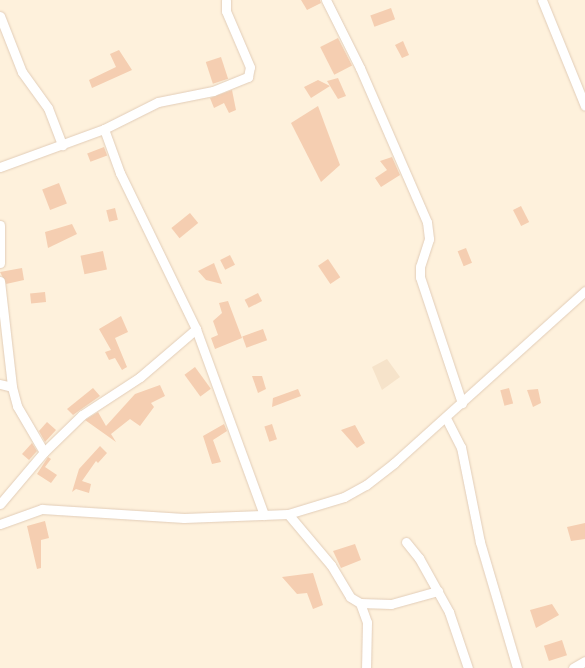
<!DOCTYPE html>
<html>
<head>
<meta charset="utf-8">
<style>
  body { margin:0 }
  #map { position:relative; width:585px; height:668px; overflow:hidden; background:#fef1dc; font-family:Signika,sans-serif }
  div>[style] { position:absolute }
  .residential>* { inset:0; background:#f6e3ca }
  .building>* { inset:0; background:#f5ceb1; transform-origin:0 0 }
  .roads { filter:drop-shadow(0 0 1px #e2cdb8) drop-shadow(0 0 1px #e2cdb8) }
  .street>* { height:9px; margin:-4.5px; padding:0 4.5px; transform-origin:4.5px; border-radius:4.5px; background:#fff }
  span { translate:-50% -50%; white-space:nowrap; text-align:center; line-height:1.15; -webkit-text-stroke:4px #fff5e4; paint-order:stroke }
</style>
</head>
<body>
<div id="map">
  <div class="residential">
    <div style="clip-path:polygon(387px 359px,400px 377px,382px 390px,372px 367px)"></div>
  </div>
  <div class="building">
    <div style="clip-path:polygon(301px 0,320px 0,321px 3px,307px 10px)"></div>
    <div style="left:391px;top:8px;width:12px;height:22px;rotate:70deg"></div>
    <div style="left:338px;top:38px;width:31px;height:20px;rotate:63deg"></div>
    <div style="clip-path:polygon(403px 41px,409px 55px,402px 58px,395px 45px)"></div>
    <div style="clip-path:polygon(119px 50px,132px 70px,92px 88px,89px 80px,116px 67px,110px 54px)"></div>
    <div style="left:221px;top:57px;width:23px;height:16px;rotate:72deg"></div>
    <div style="clip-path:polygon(338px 78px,346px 96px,338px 99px,327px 81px)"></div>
    <div style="clip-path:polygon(318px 80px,330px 86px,311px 98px,304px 87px)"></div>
    <div style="clip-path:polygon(232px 90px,236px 110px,229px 113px,224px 103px,214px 108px,210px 98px)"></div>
    <div style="clip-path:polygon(318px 106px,340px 165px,321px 182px,291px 123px)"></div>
    <div style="left:104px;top:147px;width:9px;height:18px;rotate:69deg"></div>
    <div style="clip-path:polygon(392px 157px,400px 175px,381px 187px,375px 178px,387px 170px,380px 161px)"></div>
    <div style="left:59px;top:183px;width:22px;height:18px;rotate:69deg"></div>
    <div style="left:521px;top:206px;width:18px;height:9px;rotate:63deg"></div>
    <div style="left:115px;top:208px;width:12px;height:9px;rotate:76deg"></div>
    <div style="left:190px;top:213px;width:13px;height:24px;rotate:51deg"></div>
    <div style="clip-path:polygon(72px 224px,77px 234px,48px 248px,45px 232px)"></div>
    <div style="left:466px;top:248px;width:16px;height:9px;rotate:68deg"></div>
    <div style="left:103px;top:251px;width:19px;height:23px;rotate:78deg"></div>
    <div style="left:230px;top:255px;width:11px;height:11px;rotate:63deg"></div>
    <div style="left:328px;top:259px;width:22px;height:12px;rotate:56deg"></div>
    <div style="clip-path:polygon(214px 263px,222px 284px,206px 280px,198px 271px)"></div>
    <div style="clip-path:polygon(22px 268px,24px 280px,6px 284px,0 272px)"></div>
    <div style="left:45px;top:292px;width:10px;height:15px;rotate:84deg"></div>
    <div style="left:258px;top:293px;width:9px;height:15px;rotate:63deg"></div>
    <div style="clip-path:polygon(228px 301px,242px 338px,215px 349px,211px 338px,218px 335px,213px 321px,222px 313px,219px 303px)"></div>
    <div style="clip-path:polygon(121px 316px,128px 332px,115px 338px,127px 367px,122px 370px,115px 358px,109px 360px,105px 352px,111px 350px,99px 329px)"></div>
    <div style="left:263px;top:329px;width:12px;height:22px;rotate:70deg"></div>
    <div style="left:195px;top:367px;width:27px;height:13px;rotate:54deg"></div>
    <div style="clip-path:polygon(252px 376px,262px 376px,266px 389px,258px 393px)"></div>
    <div style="clip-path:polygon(160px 385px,165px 396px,151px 403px,154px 407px,140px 426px,130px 419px,111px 434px,116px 442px,85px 420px,98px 412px,106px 426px,135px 394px)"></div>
    <div style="clip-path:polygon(93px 388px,100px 396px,73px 415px,67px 409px)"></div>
    <div style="left:509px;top:388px;width:16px;height:9px;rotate:75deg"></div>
    <div style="clip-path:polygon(298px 389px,301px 396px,272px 407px,273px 398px)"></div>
    <div style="clip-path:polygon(538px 389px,541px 403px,533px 407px,527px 390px)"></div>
    <div style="clip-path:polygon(47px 422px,56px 430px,45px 442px,39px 431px)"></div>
    <div style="clip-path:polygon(224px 424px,227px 431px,213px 440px,221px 462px,212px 464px,203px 436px)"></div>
    <div style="left:272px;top:424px;width:16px;height:8px;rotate:72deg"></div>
    <div style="clip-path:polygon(355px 425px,365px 443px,357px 448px,341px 430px)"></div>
    <div style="clip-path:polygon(32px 443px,37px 451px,29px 460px,22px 454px)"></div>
    <div style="clip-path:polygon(100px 446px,107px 453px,98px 463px,96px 461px,82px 481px,91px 484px,89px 493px,76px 489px,72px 492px,79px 469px)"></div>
    <div style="clip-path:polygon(48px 457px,51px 459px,45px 467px,57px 475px,51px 483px,37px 474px)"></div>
    <div style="clip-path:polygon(45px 521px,49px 538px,41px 540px,41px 568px,37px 569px,27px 526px)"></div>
    <div style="clip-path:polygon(585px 523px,585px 539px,571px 541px,567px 527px)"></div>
    <div style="clip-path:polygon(355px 544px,361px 560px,341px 568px,333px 551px)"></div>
    <div style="clip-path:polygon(313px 573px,323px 605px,313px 609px,307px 593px,297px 594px,282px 577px)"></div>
    <div style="clip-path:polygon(552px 604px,559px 615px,536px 628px,530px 610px)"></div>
    <div style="left:562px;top:640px;width:16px;height:19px;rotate:72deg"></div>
  </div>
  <div class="roads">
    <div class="street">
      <div style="left:326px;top:0;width:76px;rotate:63.4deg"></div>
      <div style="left:360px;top:68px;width:168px;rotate:66.5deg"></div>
      <div style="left:427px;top:222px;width:17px;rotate:83deg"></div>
      <div style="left:429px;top:239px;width:29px;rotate:108deg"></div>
      <div style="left:420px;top:267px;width:10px;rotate:90deg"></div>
      <div style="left:420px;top:277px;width:133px;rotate:71.6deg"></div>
      <div style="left:542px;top:0;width:114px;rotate:67.9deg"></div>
      <div style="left:0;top:16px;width:60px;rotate:68.6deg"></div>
      <div style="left:22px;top:72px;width:44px;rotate:54.2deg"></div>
      <div style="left:48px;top:108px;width:40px;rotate:69deg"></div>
      <div style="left:104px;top:129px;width:47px;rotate:70deg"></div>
      <div style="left:120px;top:173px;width:174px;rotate:64deg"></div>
      <div style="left:196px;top:329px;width:198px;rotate:69.9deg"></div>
      <div style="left:0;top:167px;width:111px;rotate:-20.1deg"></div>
      <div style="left:104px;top:129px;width:60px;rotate:-26.6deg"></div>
      <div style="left:158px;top:102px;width:56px;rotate:-11.3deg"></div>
      <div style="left:213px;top:91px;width:38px;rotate:-22deg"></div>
      <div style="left:248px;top:77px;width:10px;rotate:-79deg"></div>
      <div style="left:250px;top:67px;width:61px;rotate:-113.2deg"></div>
      <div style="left:226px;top:11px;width:11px;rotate:-90deg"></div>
      <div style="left:0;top:225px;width:38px;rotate:90deg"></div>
      <div style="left:0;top:281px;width:107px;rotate:83.5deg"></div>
      <div style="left:12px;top:387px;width:20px;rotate:75deg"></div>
      <div style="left:17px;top:406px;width:53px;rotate:59.6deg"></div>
      <div style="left:0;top:384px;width:12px;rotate:14deg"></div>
      <div style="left:446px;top:418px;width:33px;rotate:63deg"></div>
      <div style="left:461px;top:447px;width:97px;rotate:78.7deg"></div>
      <div style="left:480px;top:542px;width:131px;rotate:73.6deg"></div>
      <div style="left:0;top:504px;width:68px;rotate:-49.8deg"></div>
      <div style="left:44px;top:452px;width:53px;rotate:-44.2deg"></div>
      <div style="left:82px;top:415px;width:69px;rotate:-33.2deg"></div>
      <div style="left:140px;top:377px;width:74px;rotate:-40.6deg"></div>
      <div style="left:288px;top:514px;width:67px;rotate:49.9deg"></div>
      <div style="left:331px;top:565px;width:37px;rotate:59deg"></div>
      <div style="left:350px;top:597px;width:12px;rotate:31deg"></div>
      <div style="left:360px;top:603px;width:31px;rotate:2deg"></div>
      <div style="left:391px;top:604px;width:49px;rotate:-15.5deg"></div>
      <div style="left:0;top:524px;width:45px;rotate:-19.7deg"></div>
      <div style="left:42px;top:509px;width:142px;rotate:3.6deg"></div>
      <div style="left:184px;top:518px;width:104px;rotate:-2.2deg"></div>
      <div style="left:288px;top:514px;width:59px;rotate:-16.9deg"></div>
      <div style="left:344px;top:497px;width:25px;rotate:-29deg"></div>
      <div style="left:366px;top:485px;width:36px;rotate:-38deg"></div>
      <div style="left:394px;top:463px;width:257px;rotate:-42deg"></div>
      <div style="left:406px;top:542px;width:21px;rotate:51deg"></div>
      <div style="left:419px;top:558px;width:62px;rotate:60.9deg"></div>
      <div style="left:449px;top:612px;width:59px;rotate:71.3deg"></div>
      <div style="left:360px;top:603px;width:20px;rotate:70deg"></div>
      <div style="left:367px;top:622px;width:46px;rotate:91.2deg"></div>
      <div style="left:573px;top:668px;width:14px;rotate:-30deg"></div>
    </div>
  </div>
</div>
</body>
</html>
